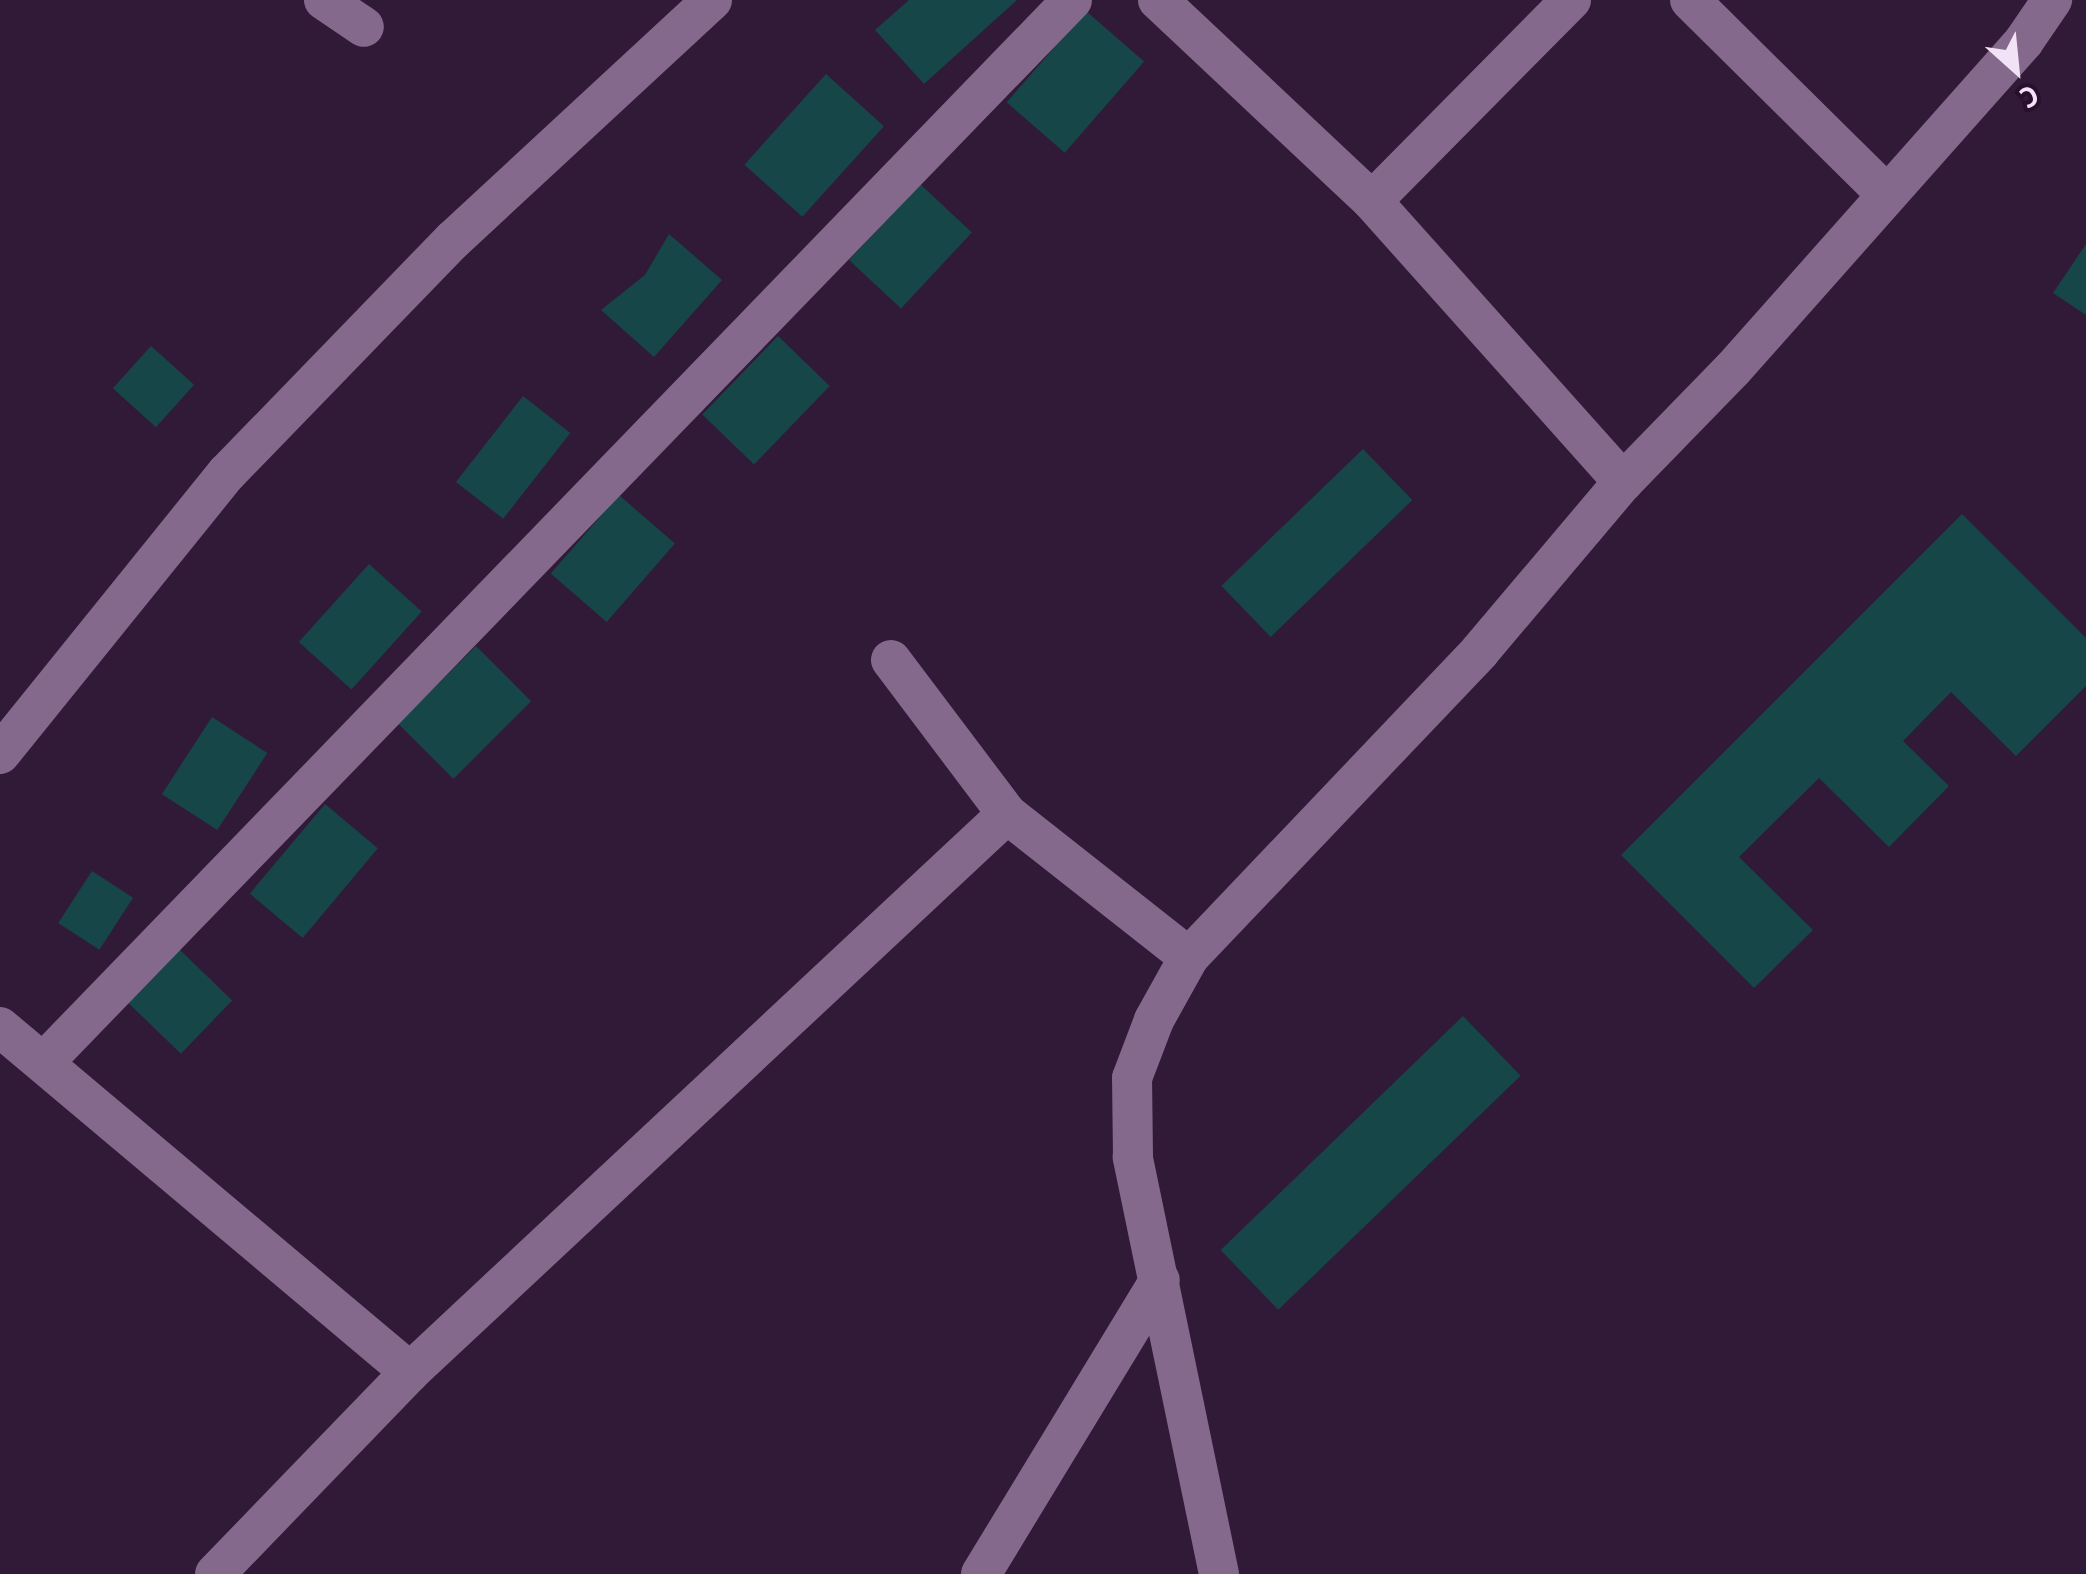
<!DOCTYPE html>
<html>
<head>
<meta charset="utf-8">
<style>
  body { margin:0 }
  #map { position:relative; width:2086px; height:1574px; overflow:hidden; background:#311938; font-family:"PT Sans",sans-serif }
  div>[style] { position:absolute }
  .building>* { inset:0; background:#164648; transform-origin:0 0 }
  .minor>* { height:40px; margin:-20px; padding:0 20px; transform-origin:20px; border-radius:20px; background:#85698d }
  span { translate:-50% -50%; white-space:nowrap; text-align:center; line-height:1.15; -webkit-text-stroke:8px #270f2d; paint-order:stroke }
  .north { position:absolute; left:1966px; top:20px; width:100px; height:100px; -webkit-text-stroke:8px #270f2d; paint-order:stroke; rotate:153deg; font-size:28px; font-weight:700; line-height:40px; text-align:center; color:#f2e2f6 }
  .north::after { content:''; display:block; margin:auto; width:35px; height:45px; background:#f2e2f6; clip-path:polygon(50% 0,100% 100%,50% 72%,0 100%) }
</style>
</head>
<body>
<div id="map">
  <div class="building">
    <div style="clip-path:polygon(909px 0,1017px 0,924px 84px,875px 30px)"></div>
    <div style="left:1086px;top:11px;width:77px;height:121px;rotate:41deg"></div>
    <div style="left:826px;top:74px;width:78px;height:122px;rotate:42deg"></div>
    <div style="left:920px;top:184px;width:71px;height:104px;rotate:43deg"></div>
    <div style="clip-path:polygon(669px 234px,722px 280px,654px 357px,601px 310px,645px 275px)"></div>
    <div style="clip-path:polygon(2086px 244px,2086px 315px,2053px 293px)"></div>
    <div style="left:778px;top:336px;width:72px;height:109px;rotate:44deg"></div>
    <div style="left:151px;top:346px;width:58px;height:57px;rotate:42deg"></div>
    <div style="left:523px;top:396px;width:60px;height:109px;rotate:38deg"></div>
    <div style="left:1363px;top:449px;width:71px;height:197px;rotate:46deg"></div>
    <div style="left:619px;top:495px;width:74px;height:104px;rotate:41deg"></div>
    <div style="clip-path:polygon(1962px 514px,2086px 638px,2086px 686px,2016px 756px,1951px 692px,1903px 741px,1949px 786px,1889px 847px,1819px 778px,1739px 857px,1813px 930px,1754px 988px,1621px 855px)"></div>
    <div style="left:369px;top:564px;width:71px;height:105px;rotate:42deg"></div>
    <div style="left:476px;top:646px;width:78px;height:110px;rotate:45deg"></div>
    <div style="left:212px;top:717px;width:66px;height:92px;rotate:33deg"></div>
    <div style="left:325px;top:804px;width:69px;height:117px;rotate:40deg"></div>
    <div style="left:92px;top:871px;width:49px;height:62px;rotate:33deg"></div>
    <div style="left:179px;top:949px;width:74px;height:74px;rotate:44deg"></div>
    <div style="left:1463px;top:1016px;width:83px;height:337px;rotate:46deg"></div>
  </div>
  <div class="minor">
    <div style="left:324px;top:0;width:48px;rotate:34deg"></div>
    <div style="left:1158px;top:0;width:294px;rotate:43.2deg"></div>
    <div style="left:1372px;top:201px;width:377px;rotate:48.2deg"></div>
    <div style="left:1690px;top:0;width:277px;rotate:44.7deg"></div>
    <div style="left:1372px;top:201px;width:283px;rotate:-45.3deg"></div>
    <div style="left:891px;top:660px;width:193px;rotate:53deg"></div>
    <div style="left:1007px;top:814px;width:231px;rotate:38.2deg"></div>
    <div style="left:0;top:754px;width:361px;rotate:-51.1deg"></div>
    <div style="left:227px;top:473px;width:325px;rotate:-45.9deg"></div>
    <div style="left:453px;top:240px;width:353px;rotate:-42.8deg"></div>
    <div style="left:0;top:1027px;width:536px;rotate:40.08deg"></div>
    <div style="left:44px;top:1062px;width:1478px;rotate:-45.93deg"></div>
    <div style="left:215px;top:1574px;width:281px;rotate:-46deg"></div>
    <div style="left:410px;top:1372px;width:817px;rotate:-43.07deg"></div>
    <div style="left:981px;top:1574px;width:344px;rotate:-58.7deg"></div>
    <div style="left:1219px;top:1574px;width:426px;rotate:-101.7deg"></div>
    <div style="left:1133px;top:1157px;width:79px;rotate:-90.7deg"></div>
    <div style="left:1132px;top:1078px;width:62px;rotate:-69.2deg"></div>
    <div style="left:1154px;top:1020px;width:72px;rotate:-60.9deg"></div>
    <div style="left:1189px;top:957px;width:422px;rotate:-46.4deg"></div>
    <div style="left:1480px;top:651px;width:221px;rotate:-49.8deg"></div>
    <div style="left:1623px;top:482px;width:158px;rotate:-45.8deg"></div>
    <div style="left:1733px;top:369px;width:438px;rotate:-48.4deg"></div>
    <div style="left:2024px;top:41px;width:50px;rotate:-55.7deg"></div>
  </div>
  <div class="north">С</div>
</div>
</body>
</html>
